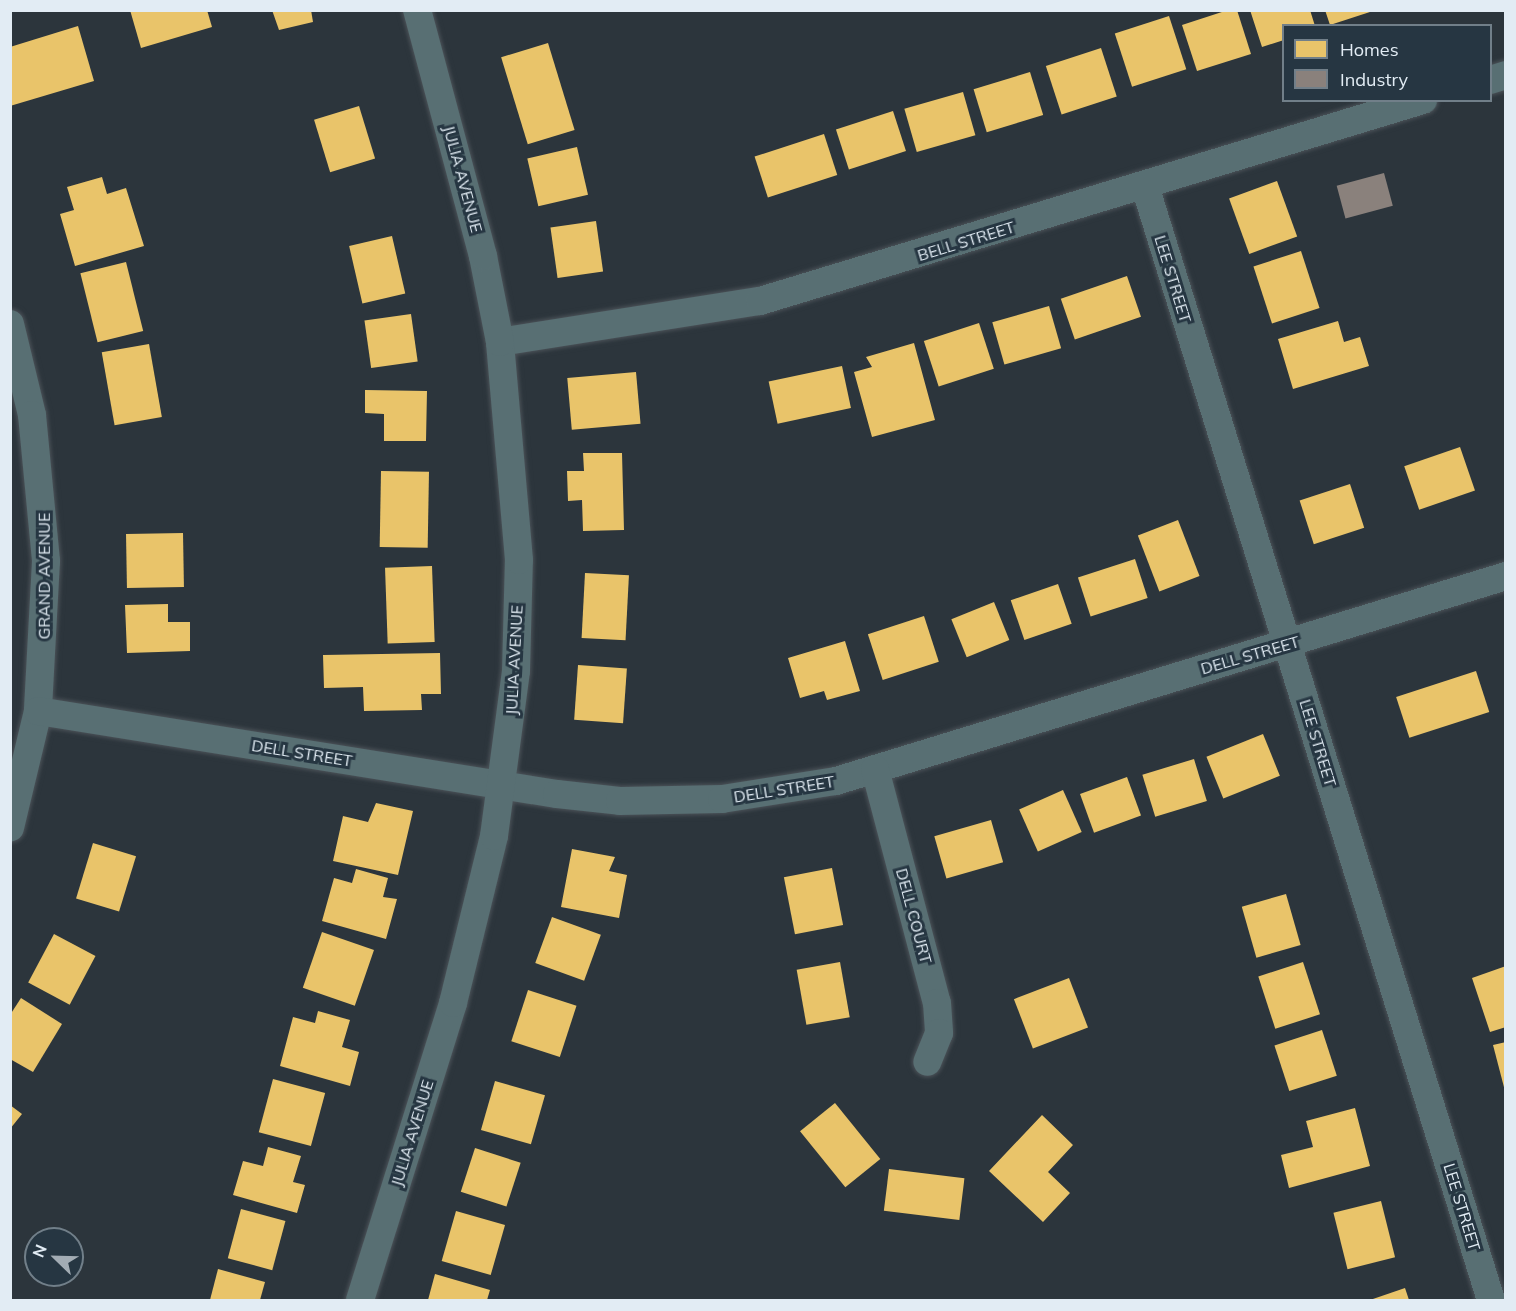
<!DOCTYPE html>
<html>
<head>
<meta charset="utf-8">
<style>
  body { margin:0 }
  #map { position:relative; width:1516px; height:1311px; overflow:hidden; background:#2c353c; font-family:Mulish,sans-serif }
  div>[style] { position:absolute }
  .homes>* { inset:0; background:#e9c46a; transform-origin:0 0 }
  .industry>* { inset:0; background:#8a817c; transform-origin:0 0 }
  .roads { filter:drop-shadow(0 0 2px #4b5258) drop-shadow(0 0 2px #4b5258) }
  .minor>* { height:28px; margin:-14px; padding:0 14px; transform-origin:14px; border-radius:14px; background:#586f73 }
  span { translate:-50% -50%; white-space:nowrap; text-align:center; line-height:1.15; -webkit-text-stroke:6px #263642; paint-order:stroke }
  .street-label { font-size:16px; color:#e2ecf4 }
  .frame { position:absolute; inset:0; border:12px solid #e2ecf4; pointer-events:none }
  .legend { position:absolute; left:1282px; top:24px; width:210px; height:78px; box-sizing:border-box; background:#263642; border:2px solid #717f89; margin:0; padding:8px 10px; list-style:none; font-size:18px; color:#e2ecf4 }
  .legend li { display:flex; align-items:center; gap:12px; height:30px }
  .legend b { width:30px; border:2px solid #717f89 }
  .north { position:absolute; left:24px; top:1227px; width:60px; height:60px; box-sizing:border-box; background:#263642; border:2px solid #717f89; border-radius:50%; rotate:293deg; font-size:16px; font-weight:700; line-height:24px; text-align:center; color:#e2ecf4 }
  .north::after { content:''; display:block; margin:auto; width:21px; height:27px; background:#a2acb4; clip-path:polygon(50% 0,100% 100%,50% 72%,0 100%) }
</style>
</head>
<body>
<div id="map">
  <div class="homes">
    <div style="clip-path:polygon(130px 10px,207px 10px,212px 27px,141px 48px)"></div>
    <div style="clip-path:polygon(272px 10px,311px 10px,313px 22px,279px 30px)"></div>
    <div style="clip-path:polygon(1228px 10px,1237px 10px,1251px 54px,1197px 71px,1182px 25px)"></div>
    <div style="clip-path:polygon(1250px 10px,1310px 10px,1315px 26px,1284px 26px,1284px 40px,1262px 47px)"></div>
    <div style="clip-path:polygon(1325px 10px,1373px 10px,1373px 11px,1330px 25px)"></div>
    <div style="left:1169px;top:16px;width:56px;height:57px;rotate:72deg"></div>
    <div style="clip-path:polygon(78px 26px,94px 81px,10px 106px,10px 47px)"></div>
    <div style="left:548px;top:43px;width:91px;height:49px;rotate:73deg"></div>
    <div style="left:1101px;top:48px;width:51px;height:58px;rotate:72deg"></div>
    <div style="left:1030px;top:72px;width:45px;height:59px;rotate:73deg"></div>
    <div style="left:963px;top:92px;width:45px;height:61px;rotate:74deg"></div>
    <div style="left:359px;top:106px;width:55px;height:47px;rotate:73deg"></div>
    <div style="left:893px;top:111px;width:42px;height:60px;rotate:72deg"></div>
    <div style="left:824px;top:134px;width:43px;height:73px;rotate:72deg"></div>
    <div style="left:577px;top:147px;width:49px;height:51px;rotate:77deg"></div>
    <div style="clip-path:polygon(102px 177px,107px 194px,126px 188px,144px 246px,75px 266px,60px 214px,74px 210px,67px 187px)"></div>
    <div style="left:1277px;top:181px;width:59px;height:51px;rotate:70deg"></div>
    <div style="left:596px;top:221px;width:51px;height:46px;rotate:82deg"></div>
    <div style="left:392px;top:236px;width:59px;height:44px;rotate:77deg"></div>
    <div style="left:1301px;top:251px;width:60px;height:50px;rotate:72deg"></div>
    <div style="left:126px;top:262px;width:71px;height:47px;rotate:76deg"></div>
    <div style="left:1127px;top:276px;width:43px;height:70px;rotate:71deg"></div>
    <div style="left:1049px;top:306px;width:44px;height:59px;rotate:74deg"></div>
    <div style="left:411px;top:314px;width:48px;height:47px;rotate:82deg"></div>
    <div style="clip-path:polygon(1338px 321px,1344px 342px,1360px 337px,1369px 366px,1293px 389px,1278px 339px)"></div>
    <div style="left:979px;top:323px;width:48px;height:58px;rotate:72deg"></div>
    <div style="clip-path:polygon(914px 343px,935px 420px,872px 437px,854px 372px,872px 367px,866px 357px)"></div>
    <div style="left:149px;top:344px;width:74px;height:48px;rotate:80deg"></div>
    <div style="left:842px;top:366px;width:43px;height:75px;rotate:78deg"></div>
    <div style="left:636px;top:372px;width:52px;height:69px;rotate:85deg"></div>
    <div style="clip-path:polygon(365px 390px,427px 391px,426px 441px,384px 441px,384px 414px,365px 413px)"></div>
    <div style="left:1460px;top:447px;width:46px;height:59px;rotate:71deg"></div>
    <div style="clip-path:polygon(583px 453px,622px 453px,624px 530px,583px 531px,582px 500px,568px 501px,567px 471px,584px 471px)"></div>
    <div style="left:381px;top:471px;width:48px;height:76px;rotate:1deg"></div>
    <div style="left:1350px;top:484px;width:46px;height:53px;rotate:72deg"></div>
    <div style="left:1178px;top:520px;width:60px;height:43px;rotate:69deg"></div>
    <div style="left:183px;top:533px;width:54px;height:57px;rotate:89deg"></div>
    <div style="left:1135px;top:559px;width:41px;height:60px;rotate:72deg"></div>
    <div style="left:432px;top:566px;width:76px;height:47px;rotate:88deg"></div>
    <div style="left:585px;top:573px;width:44px;height:65px;rotate:3deg"></div>
    <div style="left:1058px;top:584px;width:42px;height:50px;rotate:71deg"></div>
    <div style="left:994px;top:602px;width:41px;height:46px;rotate:68deg"></div>
    <div style="clip-path:polygon(168px 604px,168px 622px,190px 622px,190px 651px,127px 653px,125px 605px)"></div>
    <div style="left:924px;top:616px;width:48px;height:59px;rotate:72deg"></div>
    <div style="clip-path:polygon(845px 641px,860px 691px,827px 700px,824px 691px,800px 698px,788px 658px)"></div>
    <div style="clip-path:polygon(440px 653px,441px 694px,421px 694px,422px 710px,364px 711px,363px 687px,324px 688px,323px 655px)"></div>
    <div style="left:578px;top:665px;width:49px;height:55px;rotate:4deg"></div>
    <div style="left:1476px;top:671px;width:43px;height:84px;rotate:72deg"></div>
    <div style="left:1263px;top:734px;width:45px;height:61px;rotate:68deg"></div>
    <div style="left:1194px;top:759px;width:44px;height:54px;rotate:73deg"></div>
    <div style="left:1127px;top:777px;width:41px;height:50px;rotate:70deg"></div>
    <div style="left:1063px;top:790px;width:46px;height:48px;rotate:66deg"></div>
    <div style="clip-path:polygon(376px 803px,413px 811px,398px 875px,333px 861px,343px 816px,368px 822px)"></div>
    <div style="left:991px;top:820px;width:44px;height:59px;rotate:74deg"></div>
    <div style="left:93px;top:843px;width:45px;height:58px;rotate:17deg"></div>
    <div style="clip-path:polygon(572px 849px,615px 857px,609px 871px,627px 875px,619px 918px,561px 907px)"></div>
    <div style="left:832px;top:868px;width:58px;height:49px;rotate:79deg"></div>
    <div style="clip-path:polygon(356px 869px,388px 878px,383px 897px,397px 899px,386px 939px,322px 921px,334px 878px,352px 883px)"></div>
    <div style="left:1286px;top:894px;width:53px;height:46px;rotate:74deg"></div>
    <div style="left:552px;top:917px;width:52px;height:49px;rotate:20deg"></div>
    <div style="left:322px;top:932px;width:55px;height:59px;rotate:19deg"></div>
    <div style="left:54px;top:934px;width:47px;height:55px;rotate:28deg"></div>
    <div style="left:840px;top:962px;width:56px;height:44px;rotate:80deg"></div>
    <div style="left:1303px;top:962px;width:55px;height:47px;rotate:72deg"></div>
    <div style="clip-path:polygon(1506px 966px,1506px 1027px,1490px 1032px,1472px 978px)"></div>
    <div style="left:1069px;top:978px;width:53px;height:59px;rotate:69deg"></div>
    <div style="left:528px;top:990px;width:51px;height:54px;rotate:18deg"></div>
    <div style="clip-path:polygon(21px 998px,62px 1024px,33px 1072px,10px 1059px,10px 1015px)"></div>
    <div style="clip-path:polygon(318px 1011px,350px 1020px,342px 1047px,359px 1052px,350px 1086px,280px 1066px,293px 1017px,315px 1023px)"></div>
    <div style="left:1322px;top:1030px;width:48px;height:50px;rotate:72deg"></div>
    <div style="clip-path:polygon(1506px 1042px,1506px 1091px,1505px 1091px,1493px 1045px)"></div>
    <div style="left:273px;top:1079px;width:54px;height:55px;rotate:15deg"></div>
    <div style="left:495px;top:1081px;width:52px;height:51px;rotate:16deg"></div>
    <div style="left:835px;top:1103px;width:72px;height:45px;rotate:51deg"></div>
    <div style="clip-path:polygon(10px 1105px,22px 1114px,10px 1129px)"></div>
    <div style="clip-path:polygon(1355px 1108px,1370px 1166px,1289px 1188px,1281px 1155px,1313px 1147px,1306px 1121px)"></div>
    <div style="clip-path:polygon(1042px 1115px,1073px 1145px,1048px 1172px,1070px 1193px,1043px 1222px,989px 1171px)"></div>
    <div style="clip-path:polygon(268px 1147px,301px 1156px,293px 1182px,305px 1185px,297px 1213px,233px 1195px,243px 1161px,263px 1166px)"></div>
    <div style="left:475px;top:1148px;width:48px;height:46px;rotate:18deg"></div>
    <div style="left:889px;top:1169px;width:76px;height:42px;rotate:7deg"></div>
    <div style="left:1381px;top:1201px;width:58px;height:49px;rotate:76deg"></div>
    <div style="left:241px;top:1209px;width:46px;height:51px;rotate:15deg"></div>
    <div style="left:456px;top:1211px;width:51px;height:52px;rotate:16deg"></div>
    <div style="clip-path:polygon(218px 1269px,265px 1282px,260px 1300px,210px 1300px)"></div>
    <div style="clip-path:polygon(435px 1274px,490px 1290px,487px 1300px,428px 1300px)"></div>
    <div style="clip-path:polygon(1405px 1288px,1409px 1300px,1370px 1300px)"></div>
  </div>
  <div class="industry">
    <div style="left:1384px;top:173px;width:34px;height:49px;rotate:75deg"></div>
  </div>
  <div class="roads">
    <div class="minor">
      <div style="left:1490px;top:80px;width:17px;rotate:-17deg"></div>
      <div style="left:1145px;top:186px;width:1166px;rotate:72.75deg"></div>
      <div style="left:10px;top:324px;width:94px;rotate:76.4deg"></div>
      <div style="left:32px;top:415px;width:147px;rotate:84.5deg"></div>
      <div style="left:46px;top:561px;width:150px;rotate:93.1deg"></div>
      <div style="left:38px;top:711px;width:120px;rotate:103.5deg"></div>
      <div style="left:500px;top:342px;width:263px;rotate:-9deg"></div>
      <div style="left:760px;top:301px;width:693px;rotate:-16.87deg"></div>
      <div style="left:38px;top:711px;width:526px;rotate:9.09deg"></div>
      <div style="left:557px;top:794px;width:63px;rotate:6.3deg"></div>
      <div style="left:620px;top:801px;width:102px;rotate:-1.1deg"></div>
      <div style="left:722px;top:799px;width:115px;rotate:-9deg"></div>
      <div style="left:836px;top:781px;width:701px;rotate:-17.01deg"></div>
      <div style="left:875px;top:769px;width:242px;rotate:75.2deg"></div>
      <div style="left:937px;top:1003px;width:30px;rotate:86deg"></div>
      <div style="left:939px;top:1033px;width:31px;rotate:112deg"></div>
      <div style="left:360px;top:1300px;width:311px;rotate:-72.6deg"></div>
      <div style="left:453px;top:1003px;width:172px;rotate:-76.2deg"></div>
      <div style="left:494px;top:836px;width:166px;rotate:-82.4deg"></div>
      <div style="left:516px;top:671px;width:111px;rotate:-88.5deg"></div>
      <div style="left:519px;top:560px;width:219px;rotate:-95deg"></div>
      <div style="left:500px;top:342px;width:88px;rotate:-101.2deg"></div>
      <div style="left:483px;top:256px;width:255px;rotate:-105deg"></div>
    </div>
  </div>
  <div class="street-label">
    <span style="left:463px;top:179px;rotate:75deg">JULIA AVENUE</span>
    <span style="left:966px;top:241px;rotate:-17deg">BELL STREET</span>
    <span style="left:1173px;top:279px;rotate:73deg">LEE STREET</span>
    <span style="left:44px;top:576px;rotate:-90deg">GRAND AVENUE</span>
    <span style="left:1250px;top:655px;rotate:-16deg">DELL STREET</span>
    <span style="left:514px;top:660px;rotate:-87deg">JULIA AVENUE</span>
    <span style="left:1318px;top:743px;rotate:73deg">LEE STREET</span>
    <span style="left:302px;top:753px;rotate:9deg">DELL STREET</span>
    <span style="left:784px;top:789px;rotate:-9deg">DELL STREET</span>
    <span style="left:914px;top:916px;rotate:75deg">DELL COURT</span>
    <span style="left:412px;top:1133px;rotate:-73deg">JULIA AVENUE</span>
    <span style="left:1462px;top:1207px;rotate:73deg">LEE STREET</span>
  </div>
  <div class="frame"></div>
  <ul class="legend">
  <li><b style="height:16px;background:#e9c46a"></b>Homes</li>
  <li><b style="height:16px;background:#8a817c"></b>Industry</li>
  </ul>
  <div class="north">N</div>
</div>
</body>
</html>
